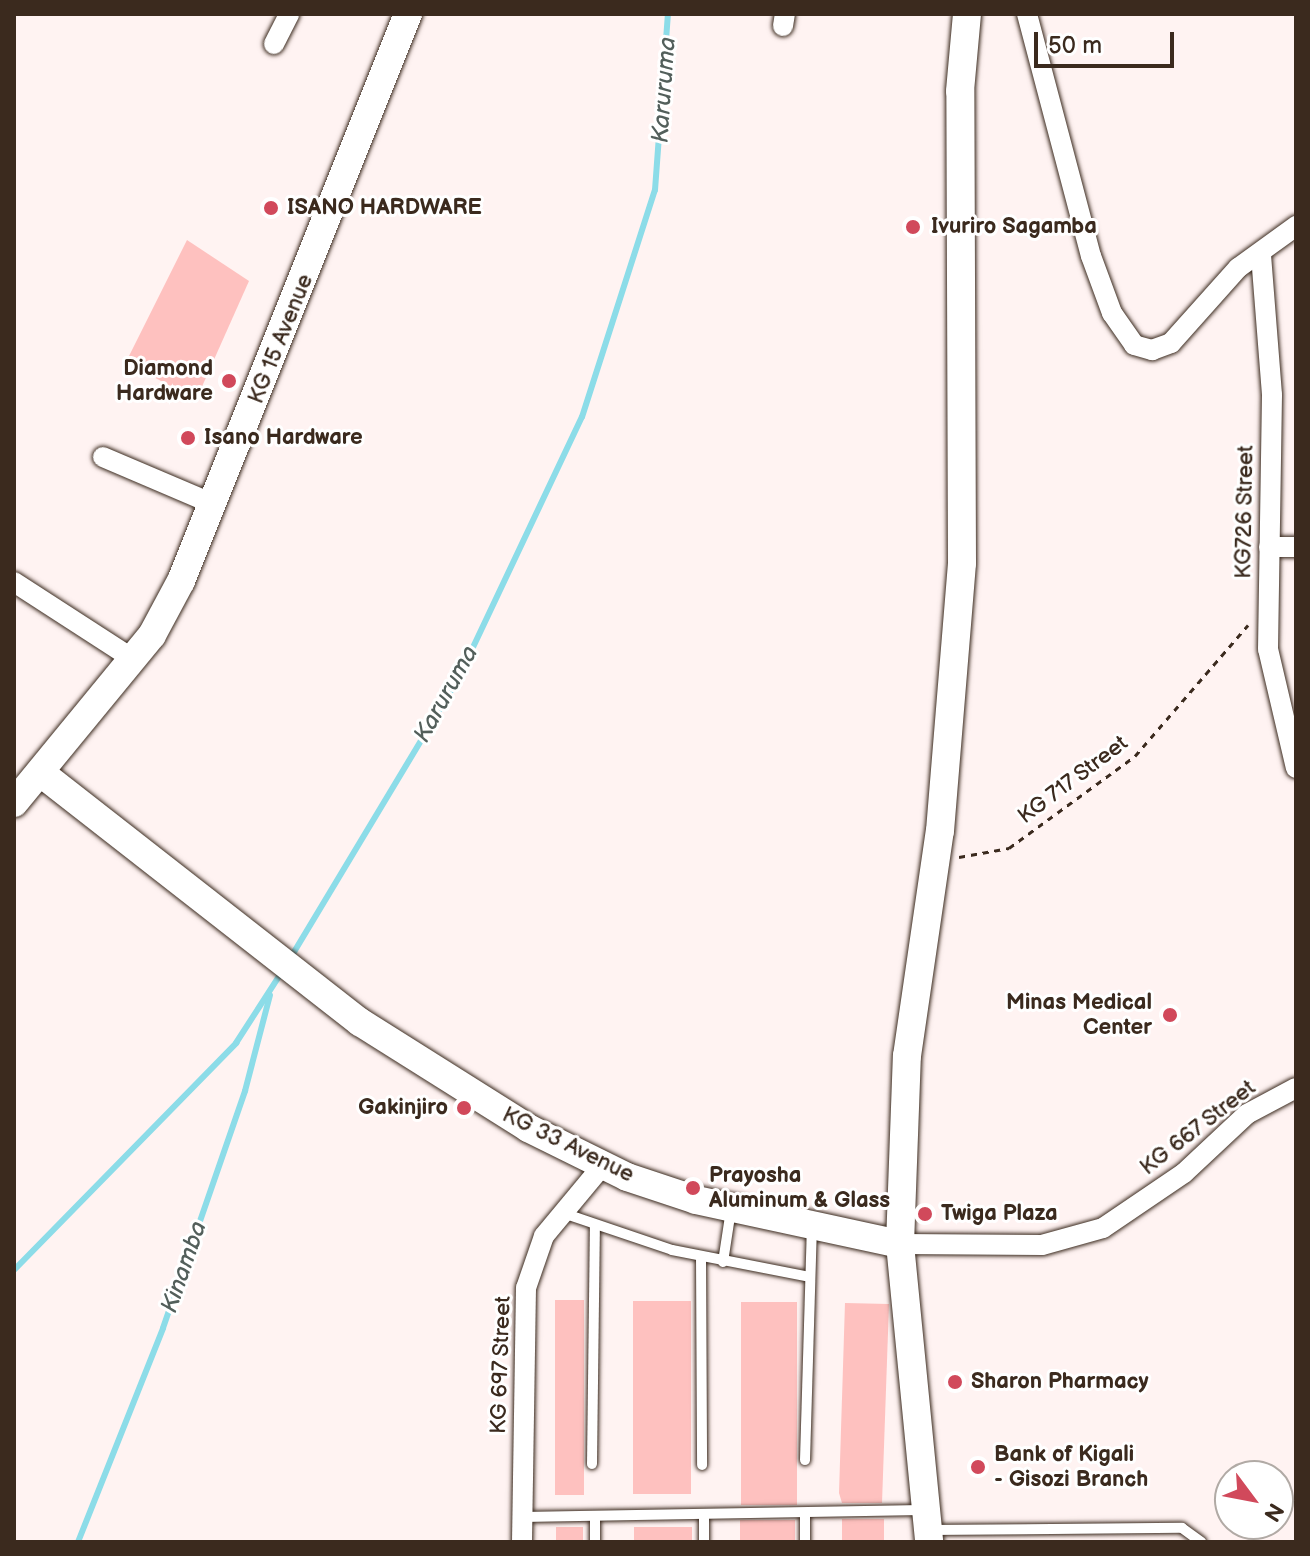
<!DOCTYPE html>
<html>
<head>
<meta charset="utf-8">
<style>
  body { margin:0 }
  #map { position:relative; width:1310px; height:1556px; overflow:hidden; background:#fff3f2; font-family:"Balsamiq Sans",sans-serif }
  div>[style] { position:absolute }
  .stream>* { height:6px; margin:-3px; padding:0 3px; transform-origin:3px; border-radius:3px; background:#8cdce8 }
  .building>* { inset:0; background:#fec1bf; transform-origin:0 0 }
  .path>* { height:3px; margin-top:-1.5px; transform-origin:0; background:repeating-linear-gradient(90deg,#3b2a1e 0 6px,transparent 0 12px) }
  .roads { filter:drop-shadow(0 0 2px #3b2a1e) drop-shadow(0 0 2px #3b2a1e) }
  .lane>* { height:10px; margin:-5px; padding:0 5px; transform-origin:5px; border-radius:5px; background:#fff }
  .street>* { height:20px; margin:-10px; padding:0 10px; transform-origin:10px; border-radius:10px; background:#fff }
  .secondary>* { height:28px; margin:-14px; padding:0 14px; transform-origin:14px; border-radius:14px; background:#fff }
  .dots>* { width:22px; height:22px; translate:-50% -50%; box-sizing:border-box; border:4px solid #fff; border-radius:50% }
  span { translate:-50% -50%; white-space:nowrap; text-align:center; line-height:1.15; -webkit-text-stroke:6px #fff; paint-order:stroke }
  .poi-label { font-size:22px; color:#3b2a1e; font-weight:700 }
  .left { translate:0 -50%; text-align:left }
  .right { translate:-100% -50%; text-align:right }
  .street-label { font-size:22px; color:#3b2a1e }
  .water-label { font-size:24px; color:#535f5b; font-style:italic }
  .frame { position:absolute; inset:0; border:16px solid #3b2a1e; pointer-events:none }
  .north { position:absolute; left:1214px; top:1460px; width:80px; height:80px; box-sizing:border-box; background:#fff; border:2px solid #b1aaa5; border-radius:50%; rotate:122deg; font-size:22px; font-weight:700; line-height:32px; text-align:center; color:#3b2a1e }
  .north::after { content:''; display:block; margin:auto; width:28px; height:36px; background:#d1495b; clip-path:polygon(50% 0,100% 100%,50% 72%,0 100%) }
  .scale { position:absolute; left:1034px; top:32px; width:140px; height:36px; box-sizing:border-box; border:4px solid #3b2a1e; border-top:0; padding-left:10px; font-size:24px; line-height:28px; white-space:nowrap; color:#3b2a1e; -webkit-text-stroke:6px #fff; paint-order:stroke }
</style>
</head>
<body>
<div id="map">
  <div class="stream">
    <div style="left:291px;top:957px;width:324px;rotate:-59deg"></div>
    <div style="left:458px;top:679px;width:290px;rotate:-64.7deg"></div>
    <div style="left:582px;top:417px;width:238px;rotate:-72.2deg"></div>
    <div style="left:655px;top:190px;width:176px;rotate:-85.8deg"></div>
    <div style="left:14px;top:1270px;width:318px;rotate:-45.6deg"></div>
    <div style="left:236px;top:1043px;width:87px;rotate:-57.2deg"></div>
    <div style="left:78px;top:1542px;width:230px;rotate:-68.3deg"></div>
    <div style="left:163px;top:1328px;width:251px;rotate:-70.9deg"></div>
    <div style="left:245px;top:1091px;width:99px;rotate:-75.4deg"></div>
  </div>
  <div class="building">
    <div style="clip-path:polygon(187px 240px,249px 281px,196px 400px,126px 362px)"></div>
    <div style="left:555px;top:1300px;width:29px;height:195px"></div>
    <div style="left:633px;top:1301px;width:58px;height:193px"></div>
    <div style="left:741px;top:1302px;width:56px;height:203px"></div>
    <div style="clip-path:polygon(845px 1303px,889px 1304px,882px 1503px,842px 1503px,839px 1493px)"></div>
    <div style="left:842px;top:1519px;width:42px;height:23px"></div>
    <div style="left:795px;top:1520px;width:22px;height:55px;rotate:90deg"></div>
    <div style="left:583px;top:1527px;width:15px;height:27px;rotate:90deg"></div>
    <div style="left:692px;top:1527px;width:15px;height:58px;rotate:90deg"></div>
  </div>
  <div class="path">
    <div style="left:959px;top:857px;width:51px;rotate:-10.2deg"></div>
    <div style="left:1009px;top:848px;width:156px;rotate:-36.1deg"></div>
    <div style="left:1135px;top:756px;width:173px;rotate:-49.2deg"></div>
  </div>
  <div class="roads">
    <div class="lane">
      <div style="left:563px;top:1213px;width:115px;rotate:18.7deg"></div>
      <div style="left:672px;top:1250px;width:140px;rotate:11.1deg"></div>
      <div style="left:701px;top:1257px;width:208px;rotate:89.7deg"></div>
      <div style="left:723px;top:1262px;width:53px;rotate:-81.3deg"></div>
      <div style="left:805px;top:1460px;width:232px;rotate:-88.3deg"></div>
      <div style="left:592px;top:1464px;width:238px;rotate:-89.3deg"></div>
      <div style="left:805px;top:1514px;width:28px;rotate:90deg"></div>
      <div style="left:522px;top:1517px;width:400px;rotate:-1deg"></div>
      <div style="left:595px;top:1517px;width:25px;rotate:90deg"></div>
      <div style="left:928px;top:1530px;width:254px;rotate:-0.5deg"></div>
      <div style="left:1182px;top:1528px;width:24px;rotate:36deg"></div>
      <div style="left:704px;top:1542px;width:27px;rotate:-90deg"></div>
    </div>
    <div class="street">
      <div style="left:1027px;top:14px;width:250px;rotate:75.2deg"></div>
      <div style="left:1091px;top:256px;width:61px;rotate:69.8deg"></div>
      <div style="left:1112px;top:313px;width:39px;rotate:55deg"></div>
      <div style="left:1134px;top:345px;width:19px;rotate:16deg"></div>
      <div style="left:1152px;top:350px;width:20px;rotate:-20deg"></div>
      <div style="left:1171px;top:343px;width:101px;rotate:-48.2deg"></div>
      <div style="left:1238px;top:268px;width:72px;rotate:-35.9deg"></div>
      <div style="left:783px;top:26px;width:12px;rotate:-81deg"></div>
      <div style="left:274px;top:44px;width:34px;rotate:-63deg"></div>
      <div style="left:1261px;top:255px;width:140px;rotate:85.5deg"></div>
      <div style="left:1272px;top:395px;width:254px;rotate:90.9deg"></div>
      <div style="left:1268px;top:649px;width:122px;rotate:76.8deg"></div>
      <div style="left:103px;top:457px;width:120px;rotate:23.1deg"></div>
      <div style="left:1269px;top:547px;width:27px"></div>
      <div style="left:14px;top:582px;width:142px;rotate:32.9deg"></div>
      <div style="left:900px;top:1244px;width:142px;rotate:0.4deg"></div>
      <div style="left:1042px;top:1245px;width:63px;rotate:-15.6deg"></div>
      <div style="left:1103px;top:1228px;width:98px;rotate:-34.2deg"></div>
      <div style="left:1184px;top:1173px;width:86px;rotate:-43.1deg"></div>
      <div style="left:1247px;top:1114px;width:55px;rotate:-28deg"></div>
      <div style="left:522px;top:1542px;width:254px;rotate:-89.1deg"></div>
      <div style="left:526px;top:1288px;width:55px;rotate:-70.9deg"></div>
      <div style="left:544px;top:1236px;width:92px;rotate:-50.3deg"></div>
    </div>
    <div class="secondary">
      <div style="left:41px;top:773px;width:405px;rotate:38deg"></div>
      <div style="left:360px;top:1022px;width:199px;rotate:32.2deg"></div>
      <div style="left:528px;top:1128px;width:110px;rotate:26.3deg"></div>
      <div style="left:627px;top:1177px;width:73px;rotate:18.4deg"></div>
      <div style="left:696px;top:1200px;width:209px;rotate:12.2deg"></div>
      <div style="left:900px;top:1244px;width:299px;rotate:84.4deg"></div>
      <div style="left:14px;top:803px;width:217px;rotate:-50.6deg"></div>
      <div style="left:152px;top:635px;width:61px;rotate:-61.8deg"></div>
      <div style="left:181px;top:581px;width:611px;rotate:-68.18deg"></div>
      <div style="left:900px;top:1244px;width:188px;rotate:-87.9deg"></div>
      <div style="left:907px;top:1056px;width:227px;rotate:-81.7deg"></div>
      <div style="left:940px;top:831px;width:269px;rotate:-85.3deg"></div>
      <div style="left:962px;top:563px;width:472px;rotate:-90.2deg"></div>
      <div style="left:960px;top:91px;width:77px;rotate:-84.8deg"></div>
    </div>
  </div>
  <div class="dots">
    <div style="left:271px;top:208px;background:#d1495b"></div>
    <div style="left:913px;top:227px;background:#d1495b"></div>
    <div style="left:229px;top:381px;background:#d1495b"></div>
    <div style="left:188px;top:438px;background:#d1495b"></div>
    <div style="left:1170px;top:1015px;background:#d1495b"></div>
    <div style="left:464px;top:1108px;background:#d1495b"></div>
    <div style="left:693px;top:1188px;background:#d1495b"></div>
    <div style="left:925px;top:1214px;background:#d1495b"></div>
    <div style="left:955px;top:1382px;background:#d1495b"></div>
    <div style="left:978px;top:1467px;background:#d1495b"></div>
  </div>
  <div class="poi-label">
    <span class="left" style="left:287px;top:208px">ISANO HARDWARE</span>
    <span class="left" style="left:931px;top:227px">Ivuriro Sagamba</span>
    <span class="right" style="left:213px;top:381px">Diamond<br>Hardware</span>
    <span class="left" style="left:204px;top:438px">Isano Hardware</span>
    <span class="right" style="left:1152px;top:1015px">Minas Medical<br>Center</span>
    <span class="right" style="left:448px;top:1108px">Gakinjiro</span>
    <span class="left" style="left:709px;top:1188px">Prayosha<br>Aluminum &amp; Glass</span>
    <span class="left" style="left:941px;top:1214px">Twiga Plaza</span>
    <span class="left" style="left:971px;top:1382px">Sharon Pharmacy</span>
    <span class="left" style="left:994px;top:1467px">Bank of Kigali<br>- Gisozi Branch</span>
  </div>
  <div class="street-label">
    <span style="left:281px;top:339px;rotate:-68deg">KG 15 Avenue</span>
    <span style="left:1245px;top:512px;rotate:-89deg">KG726 Street</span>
    <span style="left:1073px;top:780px;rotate:-37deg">KG 717 Street</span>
    <span style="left:1198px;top:1128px;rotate:-38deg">KG 667 Street</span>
    <span style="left:568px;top:1145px;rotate:26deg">KG 33 Avenue</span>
    <span style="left:501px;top:1365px;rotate:-88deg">KG 697 Street</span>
  </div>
  <div class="water-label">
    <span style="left:664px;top:90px;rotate:-86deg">Karuruma</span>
    <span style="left:446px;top:694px;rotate:-61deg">Karuruma</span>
    <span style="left:184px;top:1267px;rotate:-71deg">Kinamba</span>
  </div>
  <div class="frame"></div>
  <div class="north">N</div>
  <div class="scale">50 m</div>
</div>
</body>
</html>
